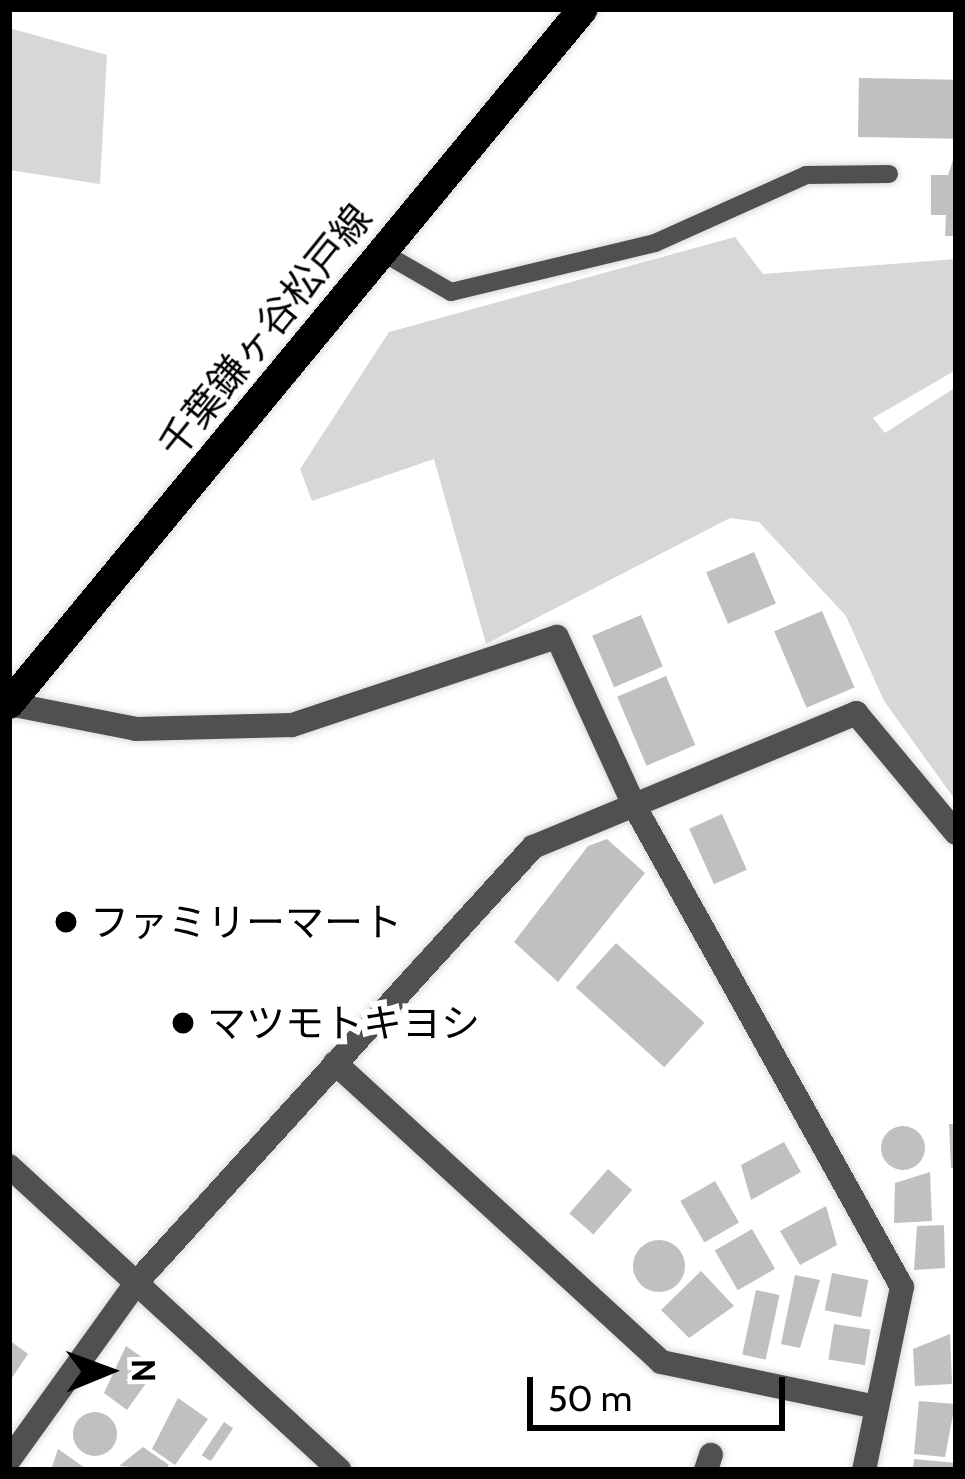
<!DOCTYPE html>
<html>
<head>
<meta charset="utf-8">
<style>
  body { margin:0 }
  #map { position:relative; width:965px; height:1479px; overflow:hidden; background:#fff; font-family:Cabin,"Noto Sans JP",sans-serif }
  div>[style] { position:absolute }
  .green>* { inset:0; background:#d7d7d7 }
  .building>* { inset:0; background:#c0c0c0; transform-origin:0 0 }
  .round { border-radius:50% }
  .roads { filter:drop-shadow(0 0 3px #dbdbdb) drop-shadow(0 0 3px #dbdbdb) }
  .service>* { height:18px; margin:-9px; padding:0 9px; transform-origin:9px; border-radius:9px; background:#505050 }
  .minor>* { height:24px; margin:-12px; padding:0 12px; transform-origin:12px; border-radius:12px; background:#505050 }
  .tertiary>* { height:24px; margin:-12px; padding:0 12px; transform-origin:12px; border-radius:12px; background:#505050 }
  .primary>* { height:30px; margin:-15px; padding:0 15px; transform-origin:15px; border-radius:15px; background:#000 }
  .dots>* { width:33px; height:33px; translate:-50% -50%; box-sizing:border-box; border:6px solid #fff; border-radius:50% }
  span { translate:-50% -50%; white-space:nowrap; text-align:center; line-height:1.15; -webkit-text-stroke:12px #fff; paint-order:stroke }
  .street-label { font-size:39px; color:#000 }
  .poi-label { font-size:39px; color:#000 }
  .left { translate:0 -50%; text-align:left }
  .frame { position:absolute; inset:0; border:12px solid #000; pointer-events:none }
  .north { position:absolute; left:48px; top:1311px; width:120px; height:120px; -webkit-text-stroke:9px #fff; paint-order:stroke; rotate:89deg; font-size:33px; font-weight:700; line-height:48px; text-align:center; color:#000 }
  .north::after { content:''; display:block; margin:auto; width:42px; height:54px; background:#000; clip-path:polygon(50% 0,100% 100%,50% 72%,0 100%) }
  .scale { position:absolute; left:527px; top:1377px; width:258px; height:54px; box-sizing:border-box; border:6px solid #000; border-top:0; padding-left:15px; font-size:36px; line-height:42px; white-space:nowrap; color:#000; -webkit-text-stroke:9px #fff; paint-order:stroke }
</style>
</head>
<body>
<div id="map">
  <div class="green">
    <div style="clip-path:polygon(9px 28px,107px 55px,100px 184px,9px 170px)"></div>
    <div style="clip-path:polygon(735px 237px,763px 274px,956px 259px,956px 370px,873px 418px,885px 433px,956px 387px,956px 801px,884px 701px,846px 616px,759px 522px,730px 518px,486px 644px,434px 459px,312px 501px,300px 469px,389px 332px)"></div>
  </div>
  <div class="building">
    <div style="left:859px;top:78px;width:97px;height:59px;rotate:1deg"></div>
    <div style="clip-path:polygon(956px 151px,956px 236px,945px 236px,946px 215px,931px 215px,931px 175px,948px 175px)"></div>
    <div style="left:754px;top:552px;width:56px;height:52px;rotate:67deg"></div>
    <div style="left:822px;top:611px;width:83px;height:52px;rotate:67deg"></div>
    <div style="left:641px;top:615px;width:56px;height:53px;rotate:67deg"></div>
    <div style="left:666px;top:676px;width:75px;height:53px;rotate:67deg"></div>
    <div style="left:722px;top:814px;width:61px;height:36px;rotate:66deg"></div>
    <div style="clip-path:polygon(607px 839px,645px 873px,558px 982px,514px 942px,588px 846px)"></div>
    <div style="left:616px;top:943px;width:119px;height:60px;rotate:42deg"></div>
    <div style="clip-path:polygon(949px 1124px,956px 1124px,956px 1168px,951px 1168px)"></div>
    <div class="round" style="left:881px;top:1126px;width:44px;height:44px"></div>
    <div style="clip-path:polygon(784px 1142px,801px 1172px,751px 1200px,741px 1165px)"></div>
    <div style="left:608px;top:1169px;width:32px;height:59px;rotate:41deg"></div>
    <div style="clip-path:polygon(930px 1172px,932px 1221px,894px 1223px,895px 1183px)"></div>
    <div style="left:715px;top:1181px;width:48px;height:40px;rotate:60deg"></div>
    <div style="clip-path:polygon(826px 1206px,837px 1245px,800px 1265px,780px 1231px)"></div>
    <div style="clip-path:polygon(944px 1225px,945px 1268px,914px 1270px,917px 1226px)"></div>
    <div style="left:752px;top:1229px;width:46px;height:43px;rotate:60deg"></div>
    <div class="round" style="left:633px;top:1240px;width:52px;height:52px"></div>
    <div style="clip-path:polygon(701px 1271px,734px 1306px,689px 1338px,661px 1310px)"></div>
    <div style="left:832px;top:1273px;width:37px;height:38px;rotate:11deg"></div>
    <div style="clip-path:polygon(795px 1275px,820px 1280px,800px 1348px,781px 1344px)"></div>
    <div style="left:756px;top:1290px;width:24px;height:66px;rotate:12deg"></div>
    <div style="left:834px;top:1324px;width:37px;height:36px;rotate:9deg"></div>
    <div style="clip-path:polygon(950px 1334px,952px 1384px,915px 1386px,913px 1349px)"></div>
    <div style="clip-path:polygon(9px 1340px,28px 1354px,9px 1382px)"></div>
    <div style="clip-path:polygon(126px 1346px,157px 1368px,127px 1410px,104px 1393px)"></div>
    <div style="clip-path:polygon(178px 1398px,208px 1419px,175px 1465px,152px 1449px)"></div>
    <div style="clip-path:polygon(919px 1401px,955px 1404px,945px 1457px,914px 1454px)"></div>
    <div class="round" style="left:73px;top:1412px;width:44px;height:44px"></div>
    <div style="left:224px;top:1422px;width:11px;height:40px;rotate:34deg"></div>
    <div style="clip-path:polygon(143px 1447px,169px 1465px,165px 1470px,119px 1466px)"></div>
    <div style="clip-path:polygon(58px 1449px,88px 1470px,51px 1470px)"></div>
    <div style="clip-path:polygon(914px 1459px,956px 1463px,956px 1470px,913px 1470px)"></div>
  </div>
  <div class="roads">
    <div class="service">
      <div style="left:380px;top:251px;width:82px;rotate:30deg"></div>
      <div style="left:451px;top:292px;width:210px;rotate:-13.5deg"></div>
      <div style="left:655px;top:243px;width:166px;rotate:-24.2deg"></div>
      <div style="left:806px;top:175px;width:83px;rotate:-0.7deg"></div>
    </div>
    <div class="minor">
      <div style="left:9px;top:704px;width:129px;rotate:11.1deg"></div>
      <div style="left:136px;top:729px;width:156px;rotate:-1.5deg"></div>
      <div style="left:292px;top:725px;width:279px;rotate:-18.4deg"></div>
      <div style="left:557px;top:637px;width:187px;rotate:65.4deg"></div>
      <div style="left:635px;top:807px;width:549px;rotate:60.92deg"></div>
      <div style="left:902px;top:1287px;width:187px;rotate:101.7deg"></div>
      <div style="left:335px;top:1063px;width:442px;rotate:42.5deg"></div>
      <div style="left:661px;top:1362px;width:220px;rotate:11.8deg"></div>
      <div style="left:9px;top:1460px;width:218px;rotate:-54.3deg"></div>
      <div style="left:136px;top:1283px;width:590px;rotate:-47.68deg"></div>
      <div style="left:533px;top:847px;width:350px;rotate:-22.5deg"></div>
      <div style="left:856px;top:713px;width:156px;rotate:50.2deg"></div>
      <div style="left:706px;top:1470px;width:16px;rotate:-72deg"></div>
    </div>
    <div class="tertiary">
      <div style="left:9px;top:1166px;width:449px;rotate:42.6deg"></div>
    </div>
    <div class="primary">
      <div style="left:9px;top:704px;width:901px;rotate:-50.45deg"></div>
    </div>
  </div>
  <div class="dots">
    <div style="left:66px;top:922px;background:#000"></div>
    <div style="left:183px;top:1023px;background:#000"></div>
  </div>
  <div class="street-label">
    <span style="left:265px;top:331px;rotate:-51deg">千葉鎌ヶ谷松戸線</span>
  </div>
  <div class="poi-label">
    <span class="left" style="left:90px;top:922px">ファミリーマート</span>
    <span class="left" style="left:207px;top:1023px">マツモトキヨシ</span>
  </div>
  <div class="frame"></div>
  <div class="north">N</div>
  <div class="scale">50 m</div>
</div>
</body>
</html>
